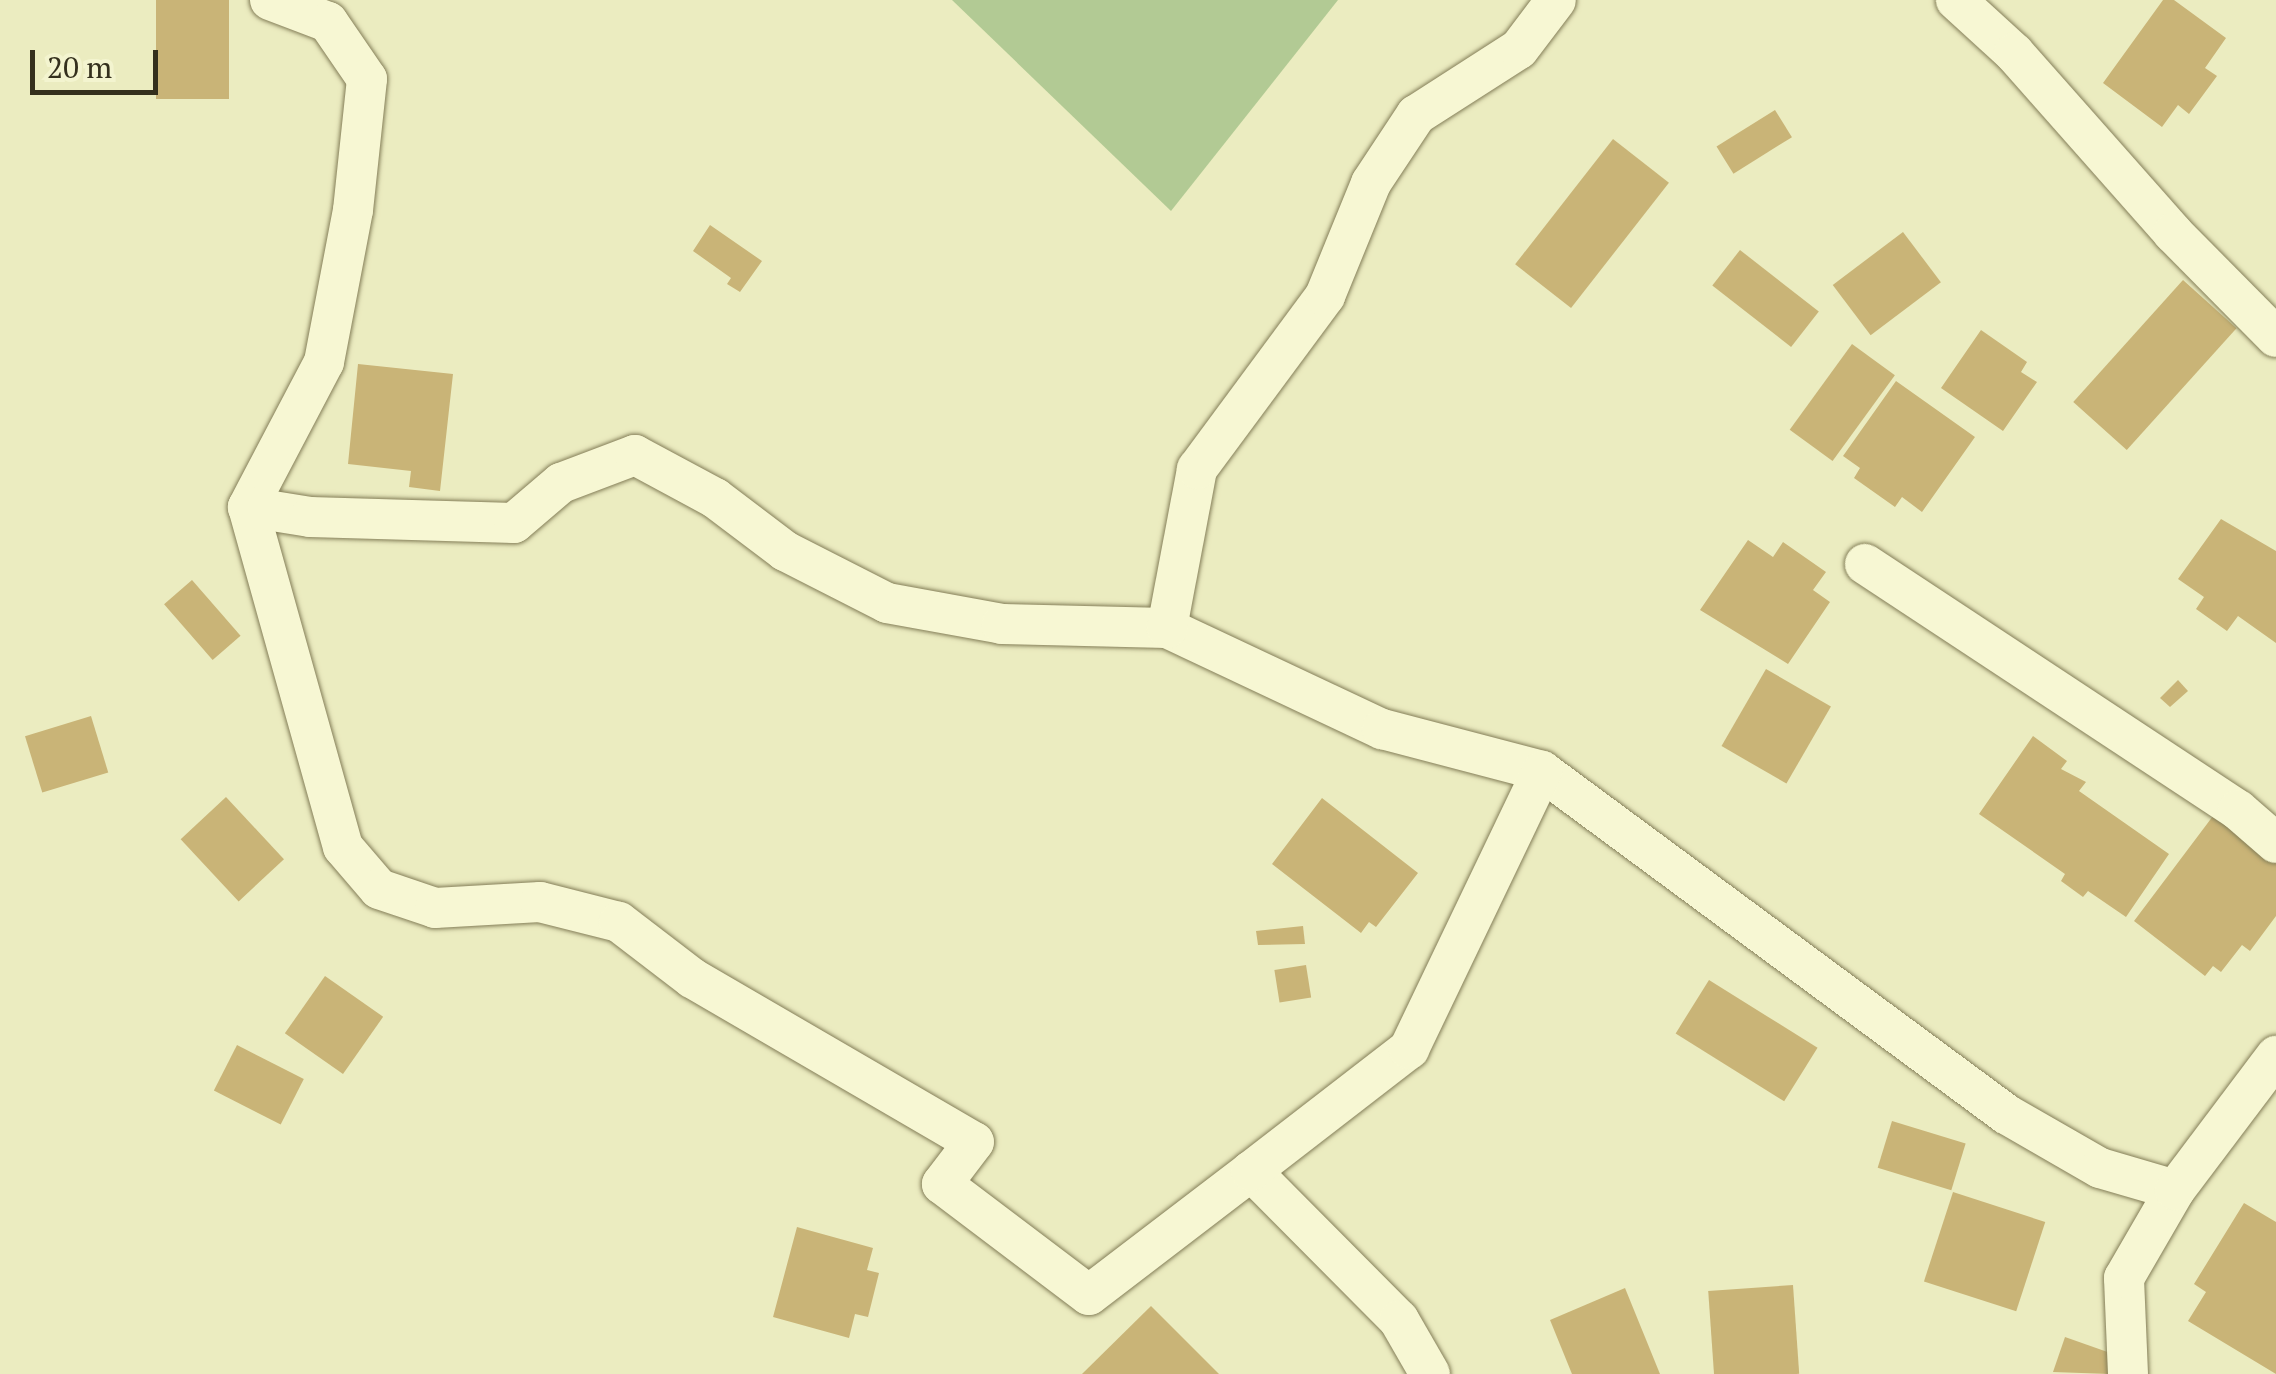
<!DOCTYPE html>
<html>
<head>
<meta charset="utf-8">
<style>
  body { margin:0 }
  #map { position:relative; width:2276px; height:1374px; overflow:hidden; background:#ebecc0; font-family:"PT Serif",serif }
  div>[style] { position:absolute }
  .green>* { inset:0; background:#b2ca94 }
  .building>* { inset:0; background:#c9b477; transform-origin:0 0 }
  .roads { filter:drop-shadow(0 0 2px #847e58) drop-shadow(0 0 2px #847e58) }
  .street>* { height:40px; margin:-20px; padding:0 20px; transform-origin:20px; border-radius:20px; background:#f7f7d3 }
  span { translate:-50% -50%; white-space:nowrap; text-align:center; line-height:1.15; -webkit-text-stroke:8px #f3f4cf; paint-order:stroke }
  .scale { position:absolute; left:30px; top:50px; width:128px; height:45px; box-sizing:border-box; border:5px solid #34301d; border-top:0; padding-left:12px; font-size:30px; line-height:35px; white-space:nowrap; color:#34301d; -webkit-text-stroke:8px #f3f4cf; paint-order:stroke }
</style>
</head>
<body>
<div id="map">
  <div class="green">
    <div style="clip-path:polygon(952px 0,1338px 0,1171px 211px)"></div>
  </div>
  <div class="building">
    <div style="left:156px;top:0;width:73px;height:99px"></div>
    <div style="clip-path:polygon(2163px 0,2174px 0,2226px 38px,2205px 68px,2217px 76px,2189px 114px,2178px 105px,2162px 127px,2103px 83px)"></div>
    <div style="left:1775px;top:110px;width:32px;height:69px;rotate:58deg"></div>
    <div style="left:1613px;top:139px;width:71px;height:159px;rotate:38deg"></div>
    <div style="clip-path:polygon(710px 225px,762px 261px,740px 292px,727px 284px,731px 278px,693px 251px)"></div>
    <div style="left:1903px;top:232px;width:63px;height:88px;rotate:53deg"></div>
    <div style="left:1740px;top:250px;width:100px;height:45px;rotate:38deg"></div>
    <div style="left:2183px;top:280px;width:72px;height:164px;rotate:42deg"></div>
    <div style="clip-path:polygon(1981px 330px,2027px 362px,2021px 372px,2037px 382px,2003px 431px,1941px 388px)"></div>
    <div style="left:1852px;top:344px;width:53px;height:106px;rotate:36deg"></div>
    <div style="clip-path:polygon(358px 364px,453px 374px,440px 491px,409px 487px,411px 471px,348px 464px)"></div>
    <div style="clip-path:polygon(1896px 381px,1975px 437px,1922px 512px,1902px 497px,1895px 507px,1854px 478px,1860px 468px,1843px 456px)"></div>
    <div style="clip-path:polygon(2221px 519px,2276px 551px,2276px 643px,2238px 616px,2227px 631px,2196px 609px,2204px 597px,2178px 579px)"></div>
    <div style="clip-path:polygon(1748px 540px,1773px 557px,1783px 542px,1826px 572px,1813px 590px,1830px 602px,1788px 664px,1700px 610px)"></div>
    <div style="left:192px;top:580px;width:74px;height:37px;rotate:49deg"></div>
    <div style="left:1766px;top:669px;width:75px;height:89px;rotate:30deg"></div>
    <div style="clip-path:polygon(2178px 680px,2188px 691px,2170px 707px,2160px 698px)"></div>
    <div style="left:91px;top:716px;width:59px;height:69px;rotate:73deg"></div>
    <div style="clip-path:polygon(2033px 736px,2067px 761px,2061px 769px,2086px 782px,2079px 791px,2169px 854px,2126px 917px,2088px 891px,2083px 897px,2061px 881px,2065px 874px,1979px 814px)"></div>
    <div style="left:226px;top:797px;width:85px;height:62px;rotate:47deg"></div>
    <div style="clip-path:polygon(1322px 798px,1418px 873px,1376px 927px,1369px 922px,1361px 933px,1272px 864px)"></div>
    <div style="clip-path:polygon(2213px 816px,2276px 863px,2276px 916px,2250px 951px,2242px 945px,2221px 972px,2213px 966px,2205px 976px,2134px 921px)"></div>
    <div style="clip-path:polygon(1303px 926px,1305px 944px,1258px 945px,1256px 931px)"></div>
    <div style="left:1306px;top:965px;width:33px;height:32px;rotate:81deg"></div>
    <div style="left:325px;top:976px;width:71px;height:70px;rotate:35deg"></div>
    <div style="left:1709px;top:980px;width:128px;height:63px;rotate:32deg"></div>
    <div style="left:237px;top:1045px;width:75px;height:51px;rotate:27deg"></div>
    <div style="left:1892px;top:1121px;width:77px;height:49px;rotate:17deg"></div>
    <div style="left:1953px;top:1192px;width:97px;height:94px;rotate:18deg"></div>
    <div style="clip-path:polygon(2244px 1203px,2276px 1222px,2276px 1374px,2188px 1321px,2206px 1292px,2194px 1284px)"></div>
    <div style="clip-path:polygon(797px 1227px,873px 1248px,867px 1270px,879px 1273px,868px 1317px,855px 1314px,849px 1338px,773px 1317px)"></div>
    <div style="left:1793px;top:1285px;width:89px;height:85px;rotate:86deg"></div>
    <div style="clip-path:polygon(1625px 1288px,1660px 1374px,1572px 1374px,1550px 1320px)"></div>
    <div style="clip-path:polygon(1151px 1306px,1219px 1374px,1082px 1374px)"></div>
    <div style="clip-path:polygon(2065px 1337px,2116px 1355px,2110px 1374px,2053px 1372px)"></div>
  </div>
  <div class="roads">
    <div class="street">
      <div style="left:270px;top:0;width:62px;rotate:20.8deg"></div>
      <div style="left:328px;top:22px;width:69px;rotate:55.6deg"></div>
      <div style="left:367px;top:79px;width:132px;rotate:96.1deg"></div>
      <div style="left:353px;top:210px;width:155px;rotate:100.8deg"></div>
      <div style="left:324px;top:362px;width:164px;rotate:117.7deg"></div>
      <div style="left:248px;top:507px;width:353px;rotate:74.4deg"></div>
      <div style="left:343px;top:847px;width:55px;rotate:49.4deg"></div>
      <div style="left:379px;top:889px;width:59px;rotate:18.7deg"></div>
      <div style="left:435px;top:908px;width:105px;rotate:-3.3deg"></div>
      <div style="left:540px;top:902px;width:81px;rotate:14.2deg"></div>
      <div style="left:619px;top:922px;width:92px;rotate:37.5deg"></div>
      <div style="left:692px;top:978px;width:326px;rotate:30.2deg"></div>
      <div style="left:974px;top:1142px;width:53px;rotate:127.3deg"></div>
      <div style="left:942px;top:1184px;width:184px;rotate:37.1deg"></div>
      <div style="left:1089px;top:1295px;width:204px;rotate:-37.4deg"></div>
      <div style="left:1251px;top:1171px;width:210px;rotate:45.2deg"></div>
      <div style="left:1399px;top:1320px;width:62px;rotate:60.1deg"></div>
      <div style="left:1956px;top:0;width:79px;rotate:42.4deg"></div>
      <div style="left:2014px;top:53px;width:240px;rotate:48.5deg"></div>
      <div style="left:2173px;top:233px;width:146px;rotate:45.3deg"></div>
      <div style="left:248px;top:507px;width:63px;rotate:9.2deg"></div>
      <div style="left:310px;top:517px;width:204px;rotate:1.7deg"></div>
      <div style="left:514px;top:523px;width:62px;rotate:-40.4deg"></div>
      <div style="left:561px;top:483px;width:79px;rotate:-20.7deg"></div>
      <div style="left:635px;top:455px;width:91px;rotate:28.3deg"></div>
      <div style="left:715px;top:498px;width:88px;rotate:37.1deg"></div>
      <div style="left:785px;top:551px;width:114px;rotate:27deg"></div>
      <div style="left:887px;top:603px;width:117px;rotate:10.3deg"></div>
      <div style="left:1002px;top:624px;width:165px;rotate:1.4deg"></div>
      <div style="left:1167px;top:628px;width:238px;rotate:25.2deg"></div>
      <div style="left:1382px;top:729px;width:165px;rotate:14.7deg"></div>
      <div style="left:1542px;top:771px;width:577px;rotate:36.47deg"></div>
      <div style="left:2006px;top:1114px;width:108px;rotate:29.9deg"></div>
      <div style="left:2100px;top:1168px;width:78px;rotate:16.3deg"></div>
      <div style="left:1865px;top:564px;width:447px;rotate:33.4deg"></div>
      <div style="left:2238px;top:810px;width:50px;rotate:41deg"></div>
      <div style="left:1167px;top:628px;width:162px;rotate:-79.3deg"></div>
      <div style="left:1197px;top:469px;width:215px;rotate:-53.5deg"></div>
      <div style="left:1325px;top:296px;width:122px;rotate:-67.8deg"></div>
      <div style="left:1371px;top:183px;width:82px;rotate:-56.5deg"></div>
      <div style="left:1416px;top:115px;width:122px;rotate:-32.7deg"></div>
      <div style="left:1519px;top:49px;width:61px;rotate:-52.9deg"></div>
      <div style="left:1251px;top:1171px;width:200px;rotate:-37.7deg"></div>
      <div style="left:1409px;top:1049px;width:308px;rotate:-64.4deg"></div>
      <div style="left:2128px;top:1374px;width:96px;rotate:-92.4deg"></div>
      <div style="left:2124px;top:1278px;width:102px;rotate:-59.9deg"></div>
      <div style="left:2175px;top:1190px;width:168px;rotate:-53deg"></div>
    </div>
  </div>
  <div class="scale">20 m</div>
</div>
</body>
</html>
